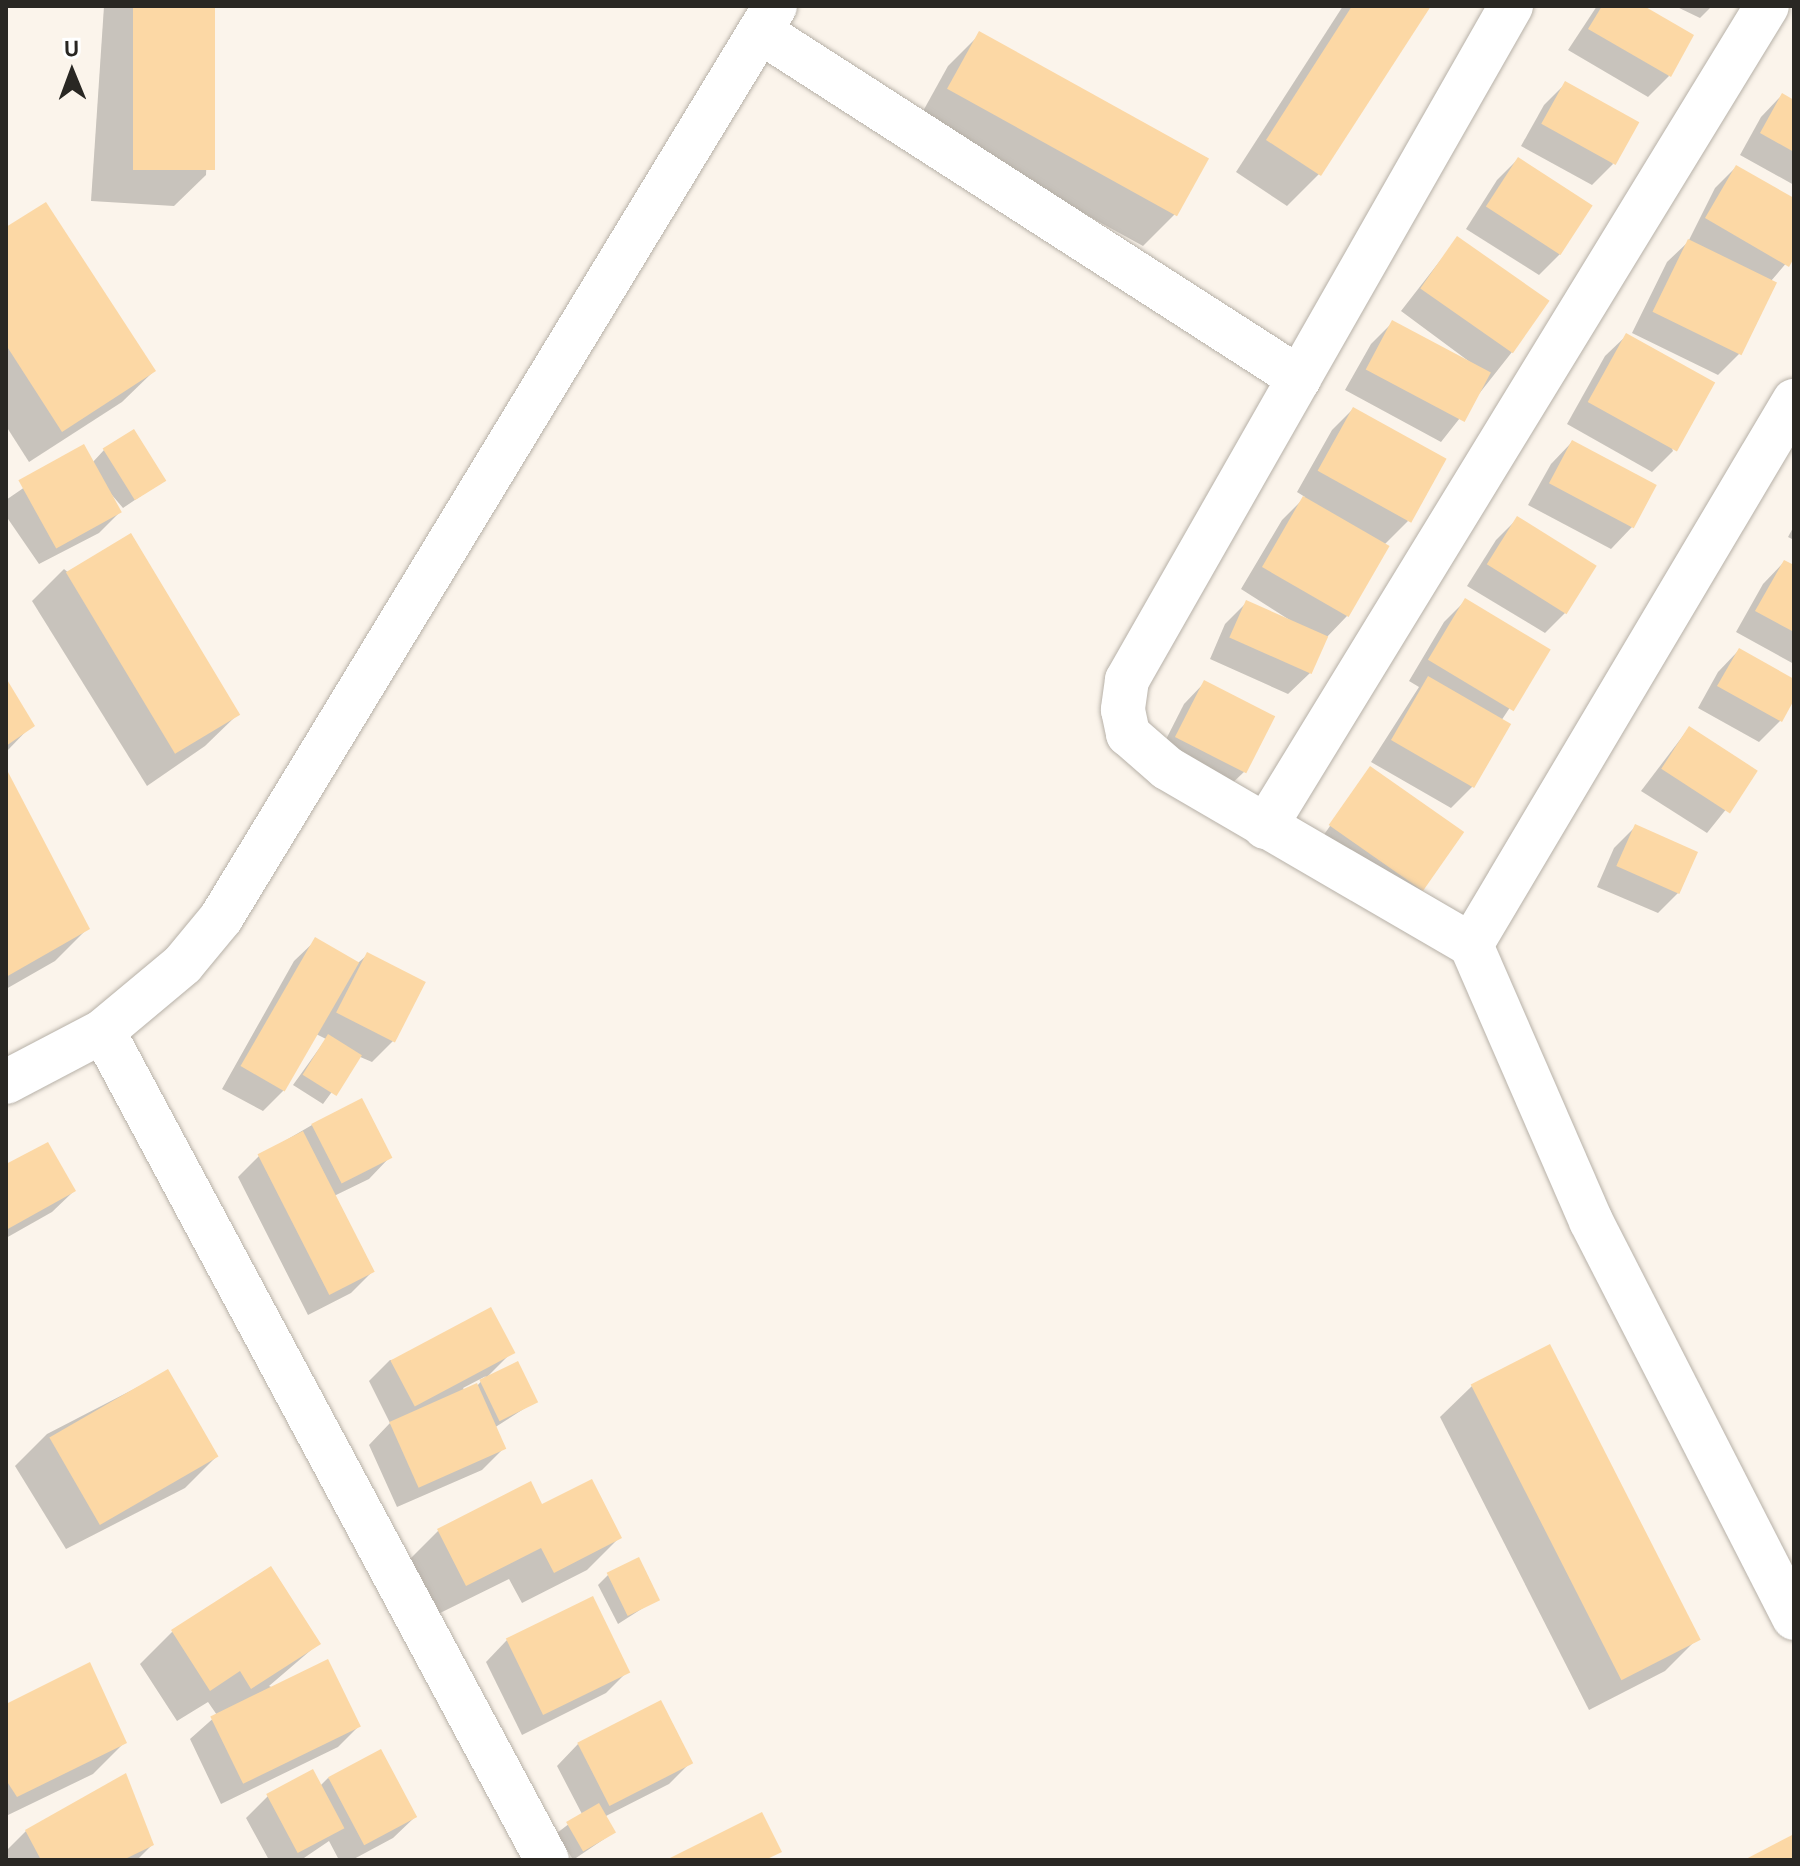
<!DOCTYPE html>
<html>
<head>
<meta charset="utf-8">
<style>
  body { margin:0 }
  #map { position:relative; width:1800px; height:1866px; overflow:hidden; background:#fbf4eb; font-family:Ubuntu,sans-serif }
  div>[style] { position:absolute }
  .shadow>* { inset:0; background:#0003; transform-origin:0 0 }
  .building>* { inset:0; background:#fcd8a5; transform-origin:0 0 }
  .roads { filter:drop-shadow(0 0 2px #b7b1a8) drop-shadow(0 0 2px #b7b1a8) }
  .street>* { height:44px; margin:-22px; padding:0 22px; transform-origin:22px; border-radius:22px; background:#fff }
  span { translate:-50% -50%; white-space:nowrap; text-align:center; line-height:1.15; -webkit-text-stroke:7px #fff; paint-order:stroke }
  .frame { position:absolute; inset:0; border:8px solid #292723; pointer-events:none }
  .north { position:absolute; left:32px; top:32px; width:80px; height:80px; -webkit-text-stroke:6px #fff; paint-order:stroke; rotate:359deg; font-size:22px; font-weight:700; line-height:32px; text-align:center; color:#292723 }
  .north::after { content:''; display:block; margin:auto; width:28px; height:36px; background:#292723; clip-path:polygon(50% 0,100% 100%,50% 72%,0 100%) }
</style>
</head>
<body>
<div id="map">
  <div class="shadow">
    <div style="clip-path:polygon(104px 6px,213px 6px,206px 175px,174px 206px,91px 201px)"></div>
    <div style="clip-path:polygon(1343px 6px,1429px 6px,1319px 174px,1287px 206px,1236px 172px)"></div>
    <div style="clip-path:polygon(1597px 6px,1640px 6px,1669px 76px,1648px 97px,1568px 50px)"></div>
    <div style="clip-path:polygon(1675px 6px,1712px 6px,1700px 18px)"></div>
    <div style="clip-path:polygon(980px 34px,1207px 158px,1175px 214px,1143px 246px,917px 122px,948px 66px)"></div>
    <div style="clip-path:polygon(1566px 83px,1613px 164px,1592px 185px,1521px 146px,1544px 105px)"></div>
    <div style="clip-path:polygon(1782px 95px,1794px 102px,1794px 185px,1740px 155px,1761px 117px)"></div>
    <div style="clip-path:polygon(1518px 159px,1560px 254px,1539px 275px,1466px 229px,1497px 180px)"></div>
    <div style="clip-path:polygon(1736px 167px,1794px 201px,1794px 254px,1771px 281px,1739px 354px,1718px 375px,1632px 333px,1667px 262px,1688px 242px,1715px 188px)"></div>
    <div style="clip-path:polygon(6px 230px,154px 371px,122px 402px,29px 462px,6px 426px)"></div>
    <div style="clip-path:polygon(1457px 239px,1512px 352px,1441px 442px,1345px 390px,1371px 344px,1392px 323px,1482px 371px,1401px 311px)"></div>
    <div style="clip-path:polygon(1627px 335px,1673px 451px,1652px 472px,1567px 424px,1605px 356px)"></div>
    <div style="clip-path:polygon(1353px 409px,1408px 521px,1384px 545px,1347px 616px,1326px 638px,1310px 673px,1288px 694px,1210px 659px,1225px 624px,1247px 602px,1296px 624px,1241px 589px,1282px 520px,1305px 497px,1297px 492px,1332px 430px)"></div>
    <div style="clip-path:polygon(1572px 442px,1655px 486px,1632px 527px,1611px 549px,1528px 505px,1551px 464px)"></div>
    <div style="clip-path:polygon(83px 447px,92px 463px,104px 450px,163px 481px,123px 508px,106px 488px,120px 512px,99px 533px,39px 564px,6px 516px,6px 500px)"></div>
    <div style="clip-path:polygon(1517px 519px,1595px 567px,1566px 612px,1545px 633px,1467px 586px,1496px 540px)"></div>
    <div style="clip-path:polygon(1794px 526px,1794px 540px,1788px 537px)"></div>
    <div style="clip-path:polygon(1784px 562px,1794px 568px,1794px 664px,1736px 632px,1763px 584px)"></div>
    <div style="clip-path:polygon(64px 569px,237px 715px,205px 746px,147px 786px,32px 601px)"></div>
    <div style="clip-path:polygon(1465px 601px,1548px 650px,1501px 721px,1472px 787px,1451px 808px,1371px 762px,1419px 687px,1409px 681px,1444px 622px)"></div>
    <div style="clip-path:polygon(1739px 650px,1794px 681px,1794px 696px,1780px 721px,1759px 742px,1698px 708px,1718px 672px)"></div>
    <div style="clip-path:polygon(6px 682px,32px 725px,6px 752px)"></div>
    <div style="clip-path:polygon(1205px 682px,1245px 771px,1223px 792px,1156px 759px,1184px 704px)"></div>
    <div style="clip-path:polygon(1689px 728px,1756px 772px,1707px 833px,1641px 791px)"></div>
    <div style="left:1370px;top:769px;width:112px;height:99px;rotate:35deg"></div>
    <div style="clip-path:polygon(6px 775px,87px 929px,55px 961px,6px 989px)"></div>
    <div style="clip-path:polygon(1635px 827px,1679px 892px,1658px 913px,1597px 887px,1614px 848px)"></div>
    <div style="clip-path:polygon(316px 940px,358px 963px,367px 955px,393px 1041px,372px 1062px,358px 1056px,323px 1104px,293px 1085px,326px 1039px,316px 1034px,284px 1090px,263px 1111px,222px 1089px,294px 961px)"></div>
    <div style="clip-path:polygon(312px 1125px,390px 1157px,369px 1179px,334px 1196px,372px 1272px,351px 1293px,308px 1315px,238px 1177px,259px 1156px)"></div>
    <div style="clip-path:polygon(6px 1167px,74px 1191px,52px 1212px,6px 1238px)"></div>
    <div style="clip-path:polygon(evenodd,512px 1352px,485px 1379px,536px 1401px,494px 1428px,504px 1448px,482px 1470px,397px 1507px,369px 1445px,390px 1423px,369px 1381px,390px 1360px,512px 1352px,486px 1376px,476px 1387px,465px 1391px,463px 1388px,486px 1376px)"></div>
    <div style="clip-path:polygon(167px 1372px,217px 1456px,185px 1488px,66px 1549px,15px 1466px,47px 1434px)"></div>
    <div style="clip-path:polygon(1472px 1386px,1697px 1639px,1665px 1671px,1589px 1710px,1440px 1417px)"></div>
    <div style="clip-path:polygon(530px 1484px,542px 1507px,619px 1538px,587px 1570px,522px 1603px,509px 1579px,434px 1616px,406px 1563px,438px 1531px)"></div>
    <div style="clip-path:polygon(608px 1575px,657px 1599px,618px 1624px,598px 1585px)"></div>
    <div style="clip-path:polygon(172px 1632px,318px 1644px,269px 1686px,359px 1726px,338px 1747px,221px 1804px,190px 1739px,217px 1715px,208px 1702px,177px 1721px,140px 1664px)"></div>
    <div style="clip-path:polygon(507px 1640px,628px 1671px,606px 1693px,522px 1735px,486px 1662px)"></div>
    <div style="clip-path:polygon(6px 1706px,125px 1742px,93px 1774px,6px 1816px)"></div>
    <div style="clip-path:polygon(578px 1744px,691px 1762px,669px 1784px,604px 1817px,613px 1833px,573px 1860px,557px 1833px,582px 1814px,557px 1766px)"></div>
    <div style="clip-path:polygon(328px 1778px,415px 1817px,393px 1838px,352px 1860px,339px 1860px,329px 1841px,301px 1860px,269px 1860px,246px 1818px,268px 1796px,320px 1786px)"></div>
    <div style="clip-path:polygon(26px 1831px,152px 1845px,137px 1860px,9px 1860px,6px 1851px)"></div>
  </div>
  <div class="building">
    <div style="left:133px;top:6px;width:82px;height:164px"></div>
    <div style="clip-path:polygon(1352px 6px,1431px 6px,1321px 176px,1266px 140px)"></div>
    <div style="clip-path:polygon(1602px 6px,1644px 6px,1694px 35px,1671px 77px,1588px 29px)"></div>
    <div style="left:979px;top:31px;width:263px;height:66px;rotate:29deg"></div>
    <div style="left:1565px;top:81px;width:85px;height:49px;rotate:29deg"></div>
    <div style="clip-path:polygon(1782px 93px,1794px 100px,1794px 152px,1760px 133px)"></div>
    <div style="left:1518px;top:157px;width:89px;height:59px;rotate:33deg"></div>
    <div style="clip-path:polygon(1736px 165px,1794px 198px,1794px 258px,1789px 267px,1705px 218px)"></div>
    <div style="clip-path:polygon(46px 202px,156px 371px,62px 432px,6px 345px,6px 227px)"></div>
    <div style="left:1457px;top:236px;width:113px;height:64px;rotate:35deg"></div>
    <div style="left:1688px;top:239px;width:99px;height:81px;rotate:26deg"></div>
    <div style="left:1392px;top:320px;width:112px;height:56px;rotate:28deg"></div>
    <div style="left:1626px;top:333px;width:102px;height:79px;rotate:29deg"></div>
    <div style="left:1353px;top:407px;width:107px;height:73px;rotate:29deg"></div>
    <div style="left:134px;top:429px;width:61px;height:37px;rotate:58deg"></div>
    <div style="left:1572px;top:440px;width:96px;height:49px;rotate:28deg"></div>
    <div style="left:84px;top:444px;width:78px;height:75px;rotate:61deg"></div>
    <div style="left:1303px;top:496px;width:100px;height:82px;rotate:30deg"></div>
    <div style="left:1517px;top:516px;width:94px;height:57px;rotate:32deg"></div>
    <div style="left:131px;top:533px;width:212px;height:76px;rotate:59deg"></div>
    <div style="clip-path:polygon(1784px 560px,1794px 565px,1794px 632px,1755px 611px)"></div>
    <div style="left:1465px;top:598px;width:100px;height:72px;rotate:31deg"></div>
    <div style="left:1246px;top:600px;width:90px;height:41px;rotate:24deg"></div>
    <div style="clip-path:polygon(1739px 648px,1794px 679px,1794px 700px,1782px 722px,1717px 686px)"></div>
    <div style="left:1428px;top:676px;width:96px;height:74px;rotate:30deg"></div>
    <div style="clip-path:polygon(6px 678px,35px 726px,6px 746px)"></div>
    <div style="left:1204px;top:680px;width:80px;height:64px;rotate:27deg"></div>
    <div style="left:1689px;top:726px;width:82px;height:51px;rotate:33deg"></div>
    <div style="left:1370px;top:766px;width:115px;height:72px;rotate:35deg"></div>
    <div style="clip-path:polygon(8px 772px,90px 929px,6px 977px,6px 773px)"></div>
    <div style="left:1635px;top:824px;width:69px;height:46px;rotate:24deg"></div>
    <div style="left:315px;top:937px;width:51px;height:149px;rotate:30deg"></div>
    <div style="left:367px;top:952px;width:66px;height:68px;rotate:27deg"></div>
    <div style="left:328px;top:1034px;width:40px;height:48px;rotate:32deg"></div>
    <div style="left:362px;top:1098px;width:67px;height:57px;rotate:63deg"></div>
    <div style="left:303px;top:1131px;width:158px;height:51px;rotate:63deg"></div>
    <div style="clip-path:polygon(48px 1142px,76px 1191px,6px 1230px,6px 1164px)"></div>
    <div style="left:491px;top:1307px;width:52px;height:114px;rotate:62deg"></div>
    <div style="left:1550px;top:1344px;width:332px;height:89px;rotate:63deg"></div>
    <div style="left:518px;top:1361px;width:46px;height:43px;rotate:64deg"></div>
    <div style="left:168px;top:1369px;width:101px;height:137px;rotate:60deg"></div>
    <div style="left:477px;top:1383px;width:72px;height:96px;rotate:66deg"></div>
    <div style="clip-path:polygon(592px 1479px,622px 1538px,554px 1573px,541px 1548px,466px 1586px,437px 1529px,531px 1481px,542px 1504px)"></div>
    <div style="left:639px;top:1557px;width:48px;height:36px;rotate:64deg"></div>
    <div style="clip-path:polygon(271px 1566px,321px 1644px,251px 1689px,240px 1671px,210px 1691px,171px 1630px)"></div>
    <div style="left:593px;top:1596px;width:85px;height:97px;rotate:64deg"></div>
    <div style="left:328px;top:1659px;width:75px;height:131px;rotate:64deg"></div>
    <div style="clip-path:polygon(90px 1662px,127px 1743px,17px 1797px,6px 1780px,6px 1704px)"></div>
    <div style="left:661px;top:1700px;width:71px;height:94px;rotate:63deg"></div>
    <div style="left:381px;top:1749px;width:77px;height:60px;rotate:62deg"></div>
    <div style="left:313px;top:1769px;width:67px;height:53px;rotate:62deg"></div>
    <div style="clip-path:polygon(126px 1773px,154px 1845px,123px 1860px,41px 1860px,25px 1830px)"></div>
    <div style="left:599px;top:1803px;width:34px;height:38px;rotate:60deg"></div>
    <div style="clip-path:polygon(762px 1812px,782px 1852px,765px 1860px,666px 1860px)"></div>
    <div style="clip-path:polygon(1794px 1834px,1794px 1860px,1744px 1860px)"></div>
  </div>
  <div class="roads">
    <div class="street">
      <div style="left:1511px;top:6px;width:776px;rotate:119.67deg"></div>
      <div style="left:1127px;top:680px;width:30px;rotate:98deg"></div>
      <div style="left:1123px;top:710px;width:25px;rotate:78deg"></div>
      <div style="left:1128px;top:734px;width:52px;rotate:41.1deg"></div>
      <div style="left:1167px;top:768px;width:352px;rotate:30.2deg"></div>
      <div style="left:1471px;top:945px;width:301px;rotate:66.5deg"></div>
      <div style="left:1591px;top:1221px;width:446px;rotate:62.9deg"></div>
      <div style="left:761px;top:32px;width:640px;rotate:32.75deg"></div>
      <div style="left:1265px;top:827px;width:962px;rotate:-58.56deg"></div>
      <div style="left:1471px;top:945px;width:633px;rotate:-59.3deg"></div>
      <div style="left:6px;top:1082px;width:110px;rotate:-27.7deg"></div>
      <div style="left:547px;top:1860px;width:940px;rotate:-118.17deg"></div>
      <div style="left:103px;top:1031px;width:104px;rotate:-39.9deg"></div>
      <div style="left:183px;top:964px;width:60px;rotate:-50.4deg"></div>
      <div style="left:221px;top:918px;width:1067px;rotate:-58.72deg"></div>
    </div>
  </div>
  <div class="frame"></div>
  <div class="north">U</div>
</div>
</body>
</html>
